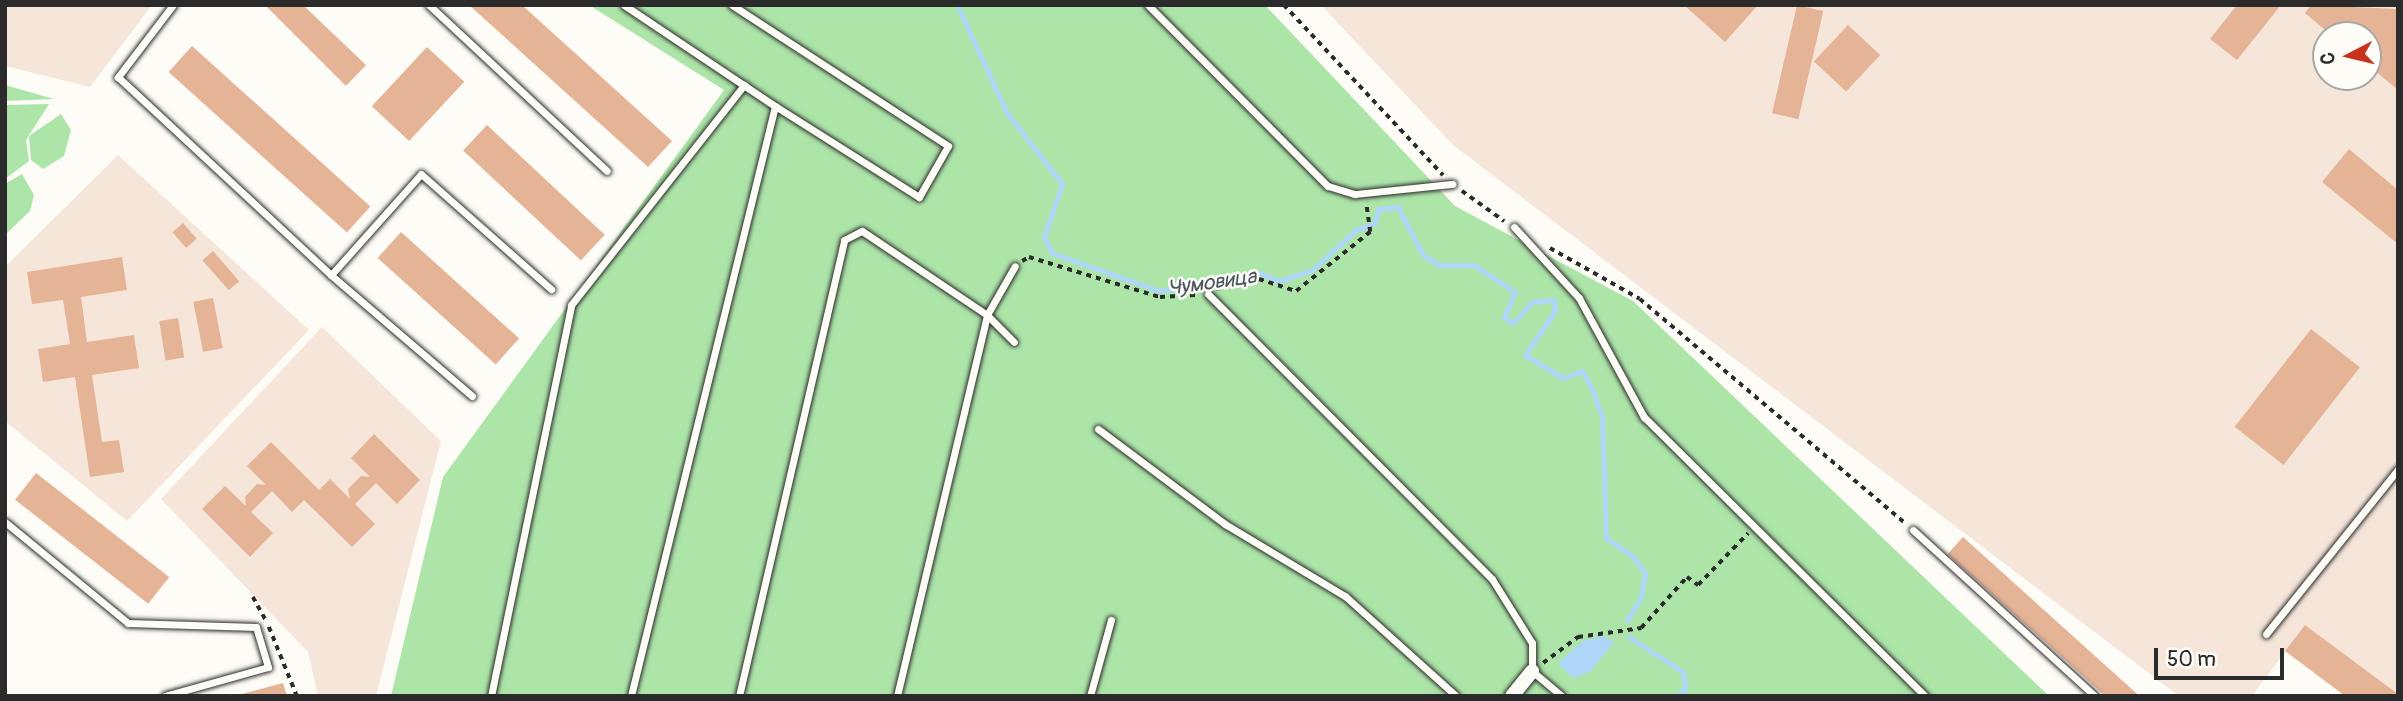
<!DOCTYPE html>
<html>
<head>
<meta charset="utf-8">
<style>
  body { margin:0 }
  #map { position:relative; width:2403px; height:701px; overflow:hidden; background:#fdfcf7; font-family:Pangolin,sans-serif }
  div>[style] { position:absolute }
  .built>* { inset:0; background:#f6e6da }
  .green>* { inset:0; background:#ade5a9 }
  .water>* { inset:0; background:#add6f8 }
  .stream>* { height:5px; margin:-2.5px; padding:0 2.5px; transform-origin:2.5px; border-radius:2.5px; background:#add6f8 }
  .building>* { inset:0; background:#e5b497; transform-origin:0 0 }
  .path>* { height:3.5px; margin-top:-1.75px; transform-origin:0; background:repeating-linear-gradient(90deg,#2b2b2b 0 5px,transparent 0 10px) }
  .roads { filter:drop-shadow(0 0 2px #2b2b2b) drop-shadow(0 0 2px #2b2b2b) }
  .lane>* { height:7px; margin:-3.5px; padding:0 3.5px; transform-origin:3.5px; border-radius:3.5px; background:#fdfcf7 }
  .street>* { height:14px; margin:-7px; padding:0 7px; transform-origin:7px; border-radius:7px; background:#fdfcf7 }
  span { translate:-50% -50%; white-space:nowrap; text-align:center; line-height:1.15; -webkit-text-stroke:5px #fdfcf7; paint-order:stroke }
  .water-label { font-size:21px; color:#4c565e; font-style:italic }
  .frame { position:absolute; inset:0; border:7px solid #2b2b2b; pointer-events:none }
  .north { position:absolute; left:2312px; top:21px; width:70px; height:70px; box-sizing:border-box; background:#fdfcf7; border:2px solid #a9a8a5; border-radius:50%; rotate:263deg; font-size:19px; font-weight:700; line-height:28px; text-align:center; color:#2b2b2b }
  .north::after { content:''; display:block; margin:auto; width:24px; height:32px; background:#c8321e; clip-path:polygon(50% 0,100% 100%,50% 72%,0 100%) }
  .scale { position:absolute; left:2154px; top:648px; width:130px; height:32px; box-sizing:border-box; border:4px solid #2b2b2b; border-top:0; padding-left:9px; font-size:21px; line-height:24px; white-space:nowrap; color:#2b2b2b; -webkit-text-stroke:5px #fdfcf7; paint-order:stroke }
</style>
</head>
<body>
<div id="map">
  <div class="built">
    <div style="clip-path:polygon(5px 5px,152px 5px,90px 87px,5px 66px)"></div>
    <div style="clip-path:polygon(evenodd,1321px 5px,2398px 5px,2398px 694px,2305px 625px,2252px 696px,2179px 696px,1453px 145px,1321px 5px,2326px 35px,2368px 35px,2368px 77px,2326px 77px,2326px 35px)"></div>
    <div style="clip-path:polygon(118px 155px,309px 330px,127px 521px,5px 421px,5px 267px)"></div>
    <div style="clip-path:polygon(322px 327px,441px 441px,376px 696px,318px 696px,308px 652px,161px 499px)"></div>
  </div>
  <div class="green">
    <div style="clip-path:polygon(589px 5px,1265px 5px,1455px 206px,1633px 301px,2049px 696px,391px 696px,443px 477px,724px 90px)"></div>
    <div style="clip-path:polygon(5px 85px,54px 99px,5px 101px)"></div>
    <div style="clip-path:polygon(49px 104px,26px 140px,29px 161px,5px 179px,5px 105px)"></div>
    <div style="clip-path:polygon(61px 114px,71px 130px,64px 156px,43px 169px,31px 160px,29px 136px)"></div>
    <div style="clip-path:polygon(22px 174px,34px 195px,30px 211px,5px 235px,5px 184px)"></div>
  </div>
  <div class="water">
    <div style="clip-path:polygon(1603px 636px,1614px 642px,1590px 672px,1573px 678px,1558px 663px,1583px 641px)"></div>
  </div>
  <div class="stream">
    <div style="left:957px;top:5px;width:119px;rotate:65.2deg"></div>
    <div style="left:1007px;top:113px;width:90px;rotate:52.2deg"></div>
    <div style="left:1062px;top:184px;width:56px;rotate:108.8deg"></div>
    <div style="left:1044px;top:237px;width:18px;rotate:63deg"></div>
    <div style="left:1052px;top:253px;width:114px;rotate:19.4deg"></div>
    <div style="left:1160px;top:291px;width:102px;rotate:-10.2deg"></div>
    <div style="left:1260px;top:273px;width:21px;rotate:23deg"></div>
    <div style="left:1279px;top:281px;width:35px;rotate:-18deg"></div>
    <div style="left:1312px;top:270px;width:59px;rotate:-42.3deg"></div>
    <div style="left:1356px;top:230px;width:20px;rotate:-20deg"></div>
    <div style="left:1375px;top:223px;width:14px;rotate:-78deg"></div>
    <div style="left:1378px;top:209px;width:20px;rotate:-6deg"></div>
    <div style="left:1398px;top:207px;width:54px;rotate:62.5deg"></div>
    <div style="left:1423px;top:255px;width:19px;rotate:32deg"></div>
    <div style="left:1439px;top:265px;width:35px"></div>
    <div style="left:1474px;top:265px;width:49px;rotate:33.4deg"></div>
    <div style="left:1515px;top:292px;width:28px;rotate:113deg"></div>
    <div style="left:1504px;top:318px;width:10px;rotate:29deg"></div>
    <div style="left:1513px;top:323px;width:28px;rotate:-48deg"></div>
    <div style="left:1532px;top:302px;width:22px;rotate:-5deg"></div>
    <div style="left:1554px;top:300px;width:11px;rotate:85deg"></div>
    <div style="left:1555px;top:311px;width:53px;rotate:124.3deg"></div>
    <div style="left:1525px;top:355px;width:44px;rotate:31.2deg"></div>
    <div style="left:1563px;top:378px;width:20px;rotate:-20deg"></div>
    <div style="left:1582px;top:371px;width:21px;rotate:61deg"></div>
    <div style="left:1592px;top:389px;width:29px;rotate:70deg"></div>
    <div style="left:1602px;top:416px;width:122px;rotate:88.1deg"></div>
    <div style="left:1606px;top:538px;width:32px;rotate:34deg"></div>
    <div style="left:1633px;top:556px;width:21px;rotate:55deg"></div>
    <div style="left:1645px;top:573px;width:24px;rotate:99deg"></div>
    <div style="left:1641px;top:597px;width:27px;rotate:121deg"></div>
    <div style="left:1629px;top:637px;width:64px;rotate:32.9deg"></div>
    <div style="left:1683px;top:672px;width:17px;rotate:83deg"></div>
    <div style="left:1685px;top:689px;width:11px;rotate:142deg"></div>
  </div>
  <div class="building">
    <div style="clip-path:polygon(265px 5px,303px 5px,366px 65px,346px 86px)"></div>
    <div style="clip-path:polygon(469px 5px,522px 5px,672px 141px,648px 167px)"></div>
    <div style="clip-path:polygon(1684px 5px,1758px 5px,1725px 42px)"></div>
    <div style="left:1797px;top:5px;width:27px;height:111px;rotate:13deg"></div>
    <div style="clip-path:polygon(2237px 5px,2281px 5px,2237px 60px,2210px 39px)"></div>
    <div style="clip-path:polygon(2311px 5px,2398px 9px,2398px 90px,2368px 65px,2368px 35px,2331px 35px,2305px 13px)"></div>
    <div style="left:1848px;top:25px;width:44px;height:50px;rotate:43deg"></div>
    <div style="left:192px;top:46px;width:240px;height:35px;rotate:42deg"></div>
    <div style="left:427px;top:47px;width:51px;height:81px;rotate:43deg"></div>
    <div style="left:487px;top:125px;width:161px;height:35px;rotate:43deg"></div>
    <div style="clip-path:polygon(2349px 149px,2398px 190px,2398px 244px,2322px 182px)"></div>
    <div style="left:183px;top:223px;width:21px;height:14px;rotate:49deg"></div>
    <div style="left:401px;top:232px;width:159px;height:35px;rotate:42deg"></div>
    <div style="left:213px;top:251px;width:40px;height:14px;rotate:49deg"></div>
    <div style="clip-path:polygon(122px 257px,127px 290px,81px 297px,87px 342px,134px 335px,139px 368px,92px 375px,102px 442px,119px 440px,124px 472px,90px 477px,75px 377px,43px 382px,38px 349px,70px 344px,63px 300px,32px 304px,27px 272px)"></div>
    <div style="left:213px;top:298px;width:51px;height:20px;rotate:79deg"></div>
    <div style="left:178px;top:318px;width:40px;height:19px;rotate:81deg"></div>
    <div style="left:2311px;top:329px;width:62px;height:124px;rotate:38deg"></div>
    <div style="clip-path:polygon(374px 434px,420px 480px,397px 504px,376px 483px,355px 504px,375px 524px,352px 547px,304px 500px,292px 512px,272px 491px,251px 512px,273px 533px,250px 557px,202px 509px,225px 486px,246px 506px,245px 497px,257px 484px,266px 485px,247px 466px,271px 442px,319px 490px,330px 479px,350px 499px,348px 489px,361px 476px,370px 477px,351px 458px)"></div>
    <div style="left:36px;top:473px;width:169px;height:34px;rotate:38deg"></div>
    <div style="left:1963px;top:537px;width:239px;height:23px;rotate:42deg"></div>
    <div style="clip-path:polygon(2305px 625px,2398px 694px,2398px 696px,2345px 696px,2285px 651px)"></div>
    <div style="clip-path:polygon(283px 683px,287px 696px,238px 696px,238px 695px)"></div>
  </div>
  <div class="path">
    <div style="left:1284px;top:5px;width:233px;rotate:46.9deg"></div>
    <div style="left:1462px;top:191px;width:52px;rotate:35.5deg"></div>
    <div style="left:1550px;top:248px;width:103px;rotate:29.5deg"></div>
    <div style="left:1640px;top:299px;width:347px;rotate:40.2deg"></div>
    <div style="left:1022px;top:261px;width:8px;rotate:-30deg"></div>
    <div style="left:1029px;top:257px;width:137px;rotate:17deg"></div>
    <div style="left:1160px;top:297px;width:36px;rotate:-3deg"></div>
    <div style="left:1216px;top:289px;width:44px;rotate:-13.1deg"></div>
    <div style="left:1259px;top:279px;width:39px;rotate:18deg"></div>
    <div style="left:1296px;top:291px;width:95px;rotate:-38.6deg"></div>
    <div style="left:1370px;top:232px;width:30px;rotate:-98deg"></div>
    <div style="left:253px;top:597px;width:26px;rotate:61deg"></div>
    <div style="left:269px;top:627px;width:74px;rotate:67.9deg"></div>
    <div style="left:1543px;top:663px;width:44px;rotate:-36.6deg"></div>
    <div style="left:1578px;top:637px;width:64px;rotate:-8.1deg"></div>
    <div style="left:1641px;top:628px;width:69px;rotate:-48deg"></div>
    <div style="left:1687px;top:577px;width:14px;rotate:36deg"></div>
    <div style="left:1698px;top:585px;width:72px;rotate:-46.1deg"></div>
  </div>
  <div class="roads">
    <div class="lane">
      <div style="left:173px;top:5px;width:91px;rotate:127.4deg"></div>
      <div style="left:118px;top:77px;width:291px;rotate:42.9deg"></div>
      <div style="left:429px;top:5px;width:243px;rotate:43deg"></div>
      <div style="left:624px;top:5px;width:182px;rotate:33.8deg"></div>
      <div style="left:775px;top:106px;width:607px;rotate:103.72deg"></div>
      <div style="left:732px;top:5px;width:258px;rotate:33.1deg"></div>
      <div style="left:948px;top:146px;width:59px;rotate:119.6deg"></div>
      <div style="left:919px;top:197px;width:170px;rotate:-147.7deg"></div>
      <div style="left:1148px;top:5px;width:255px;rotate:45.2deg"></div>
      <div style="left:1328px;top:186px;width:28px;rotate:17deg"></div>
      <div style="left:1355px;top:194px;width:98px;rotate:-5.9deg"></div>
      <div style="left:1514px;top:227px;width:96px;rotate:47.5deg"></div>
      <div style="left:1579px;top:298px;width:136px;rotate:61.4deg"></div>
      <div style="left:1644px;top:417px;width:396px;rotate:44.8deg"></div>
      <div style="left:1208px;top:294px;width:402px;rotate:45.1deg"></div>
      <div style="left:1492px;top:579px;width:75px;rotate:58deg"></div>
      <div style="left:1532px;top:643px;width:28px;rotate:90deg"></div>
      <div style="left:1532px;top:671px;width:39px;rotate:40deg"></div>
      <div style="left:472px;top:396px;width:186px;rotate:-139.4deg"></div>
      <div style="left:331px;top:275px;width:135px;rotate:-48.3deg"></div>
      <div style="left:421px;top:174px;width:174px;rotate:41.5deg"></div>
      <div style="left:1098px;top:429px;width:159px;rotate:36.8deg"></div>
      <div style="left:1225px;top:524px;width:140px;rotate:31deg"></div>
      <div style="left:1345px;top:596px;width:149px;rotate:42deg"></div>
      <div style="left:5px;top:522px;width:159px;rotate:39.4deg"></div>
      <div style="left:128px;top:623px;width:128px;rotate:1.8deg"></div>
      <div style="left:256px;top:627px;width:42px;rotate:73.3deg"></div>
      <div style="left:268px;top:667px;width:107px;rotate:164.3deg"></div>
      <div style="left:1913px;top:530px;width:246px;rotate:42.4deg"></div>
      <div style="left:2266px;top:634px;width:211px;rotate:-51.3deg"></div>
      <div style="left:491px;top:696px;width:399px;rotate:-78.4deg"></div>
      <div style="left:571px;top:305px;width:280px;rotate:-51.8deg"></div>
      <div style="left:739px;top:696px;width:468px;rotate:-77deg"></div>
      <div style="left:844px;top:240px;width:20px;rotate:-27deg"></div>
      <div style="left:862px;top:231px;width:151px;rotate:33.9deg"></div>
      <div style="left:987px;top:315px;width:38px;rotate:45deg"></div>
      <div style="left:897px;top:696px;width:391px;rotate:-76.7deg"></div>
      <div style="left:987px;top:315px;width:56px;rotate:-60.3deg"></div>
      <div style="left:1090px;top:696px;width:79px;rotate:-74.6deg"></div>
    </div>
    <div class="street">
      <div style="left:1512px;top:696px;width:32px;rotate:-51deg"></div>
    </div>
  </div>
  <div class="water-label">
    <span style="left:1212px;top:283px;rotate:-8deg">Чумовица</span>
  </div>
  <div class="frame"></div>
  <div class="north">С</div>
  <div class="scale">50 m</div>
</div>
</body>
</html>
